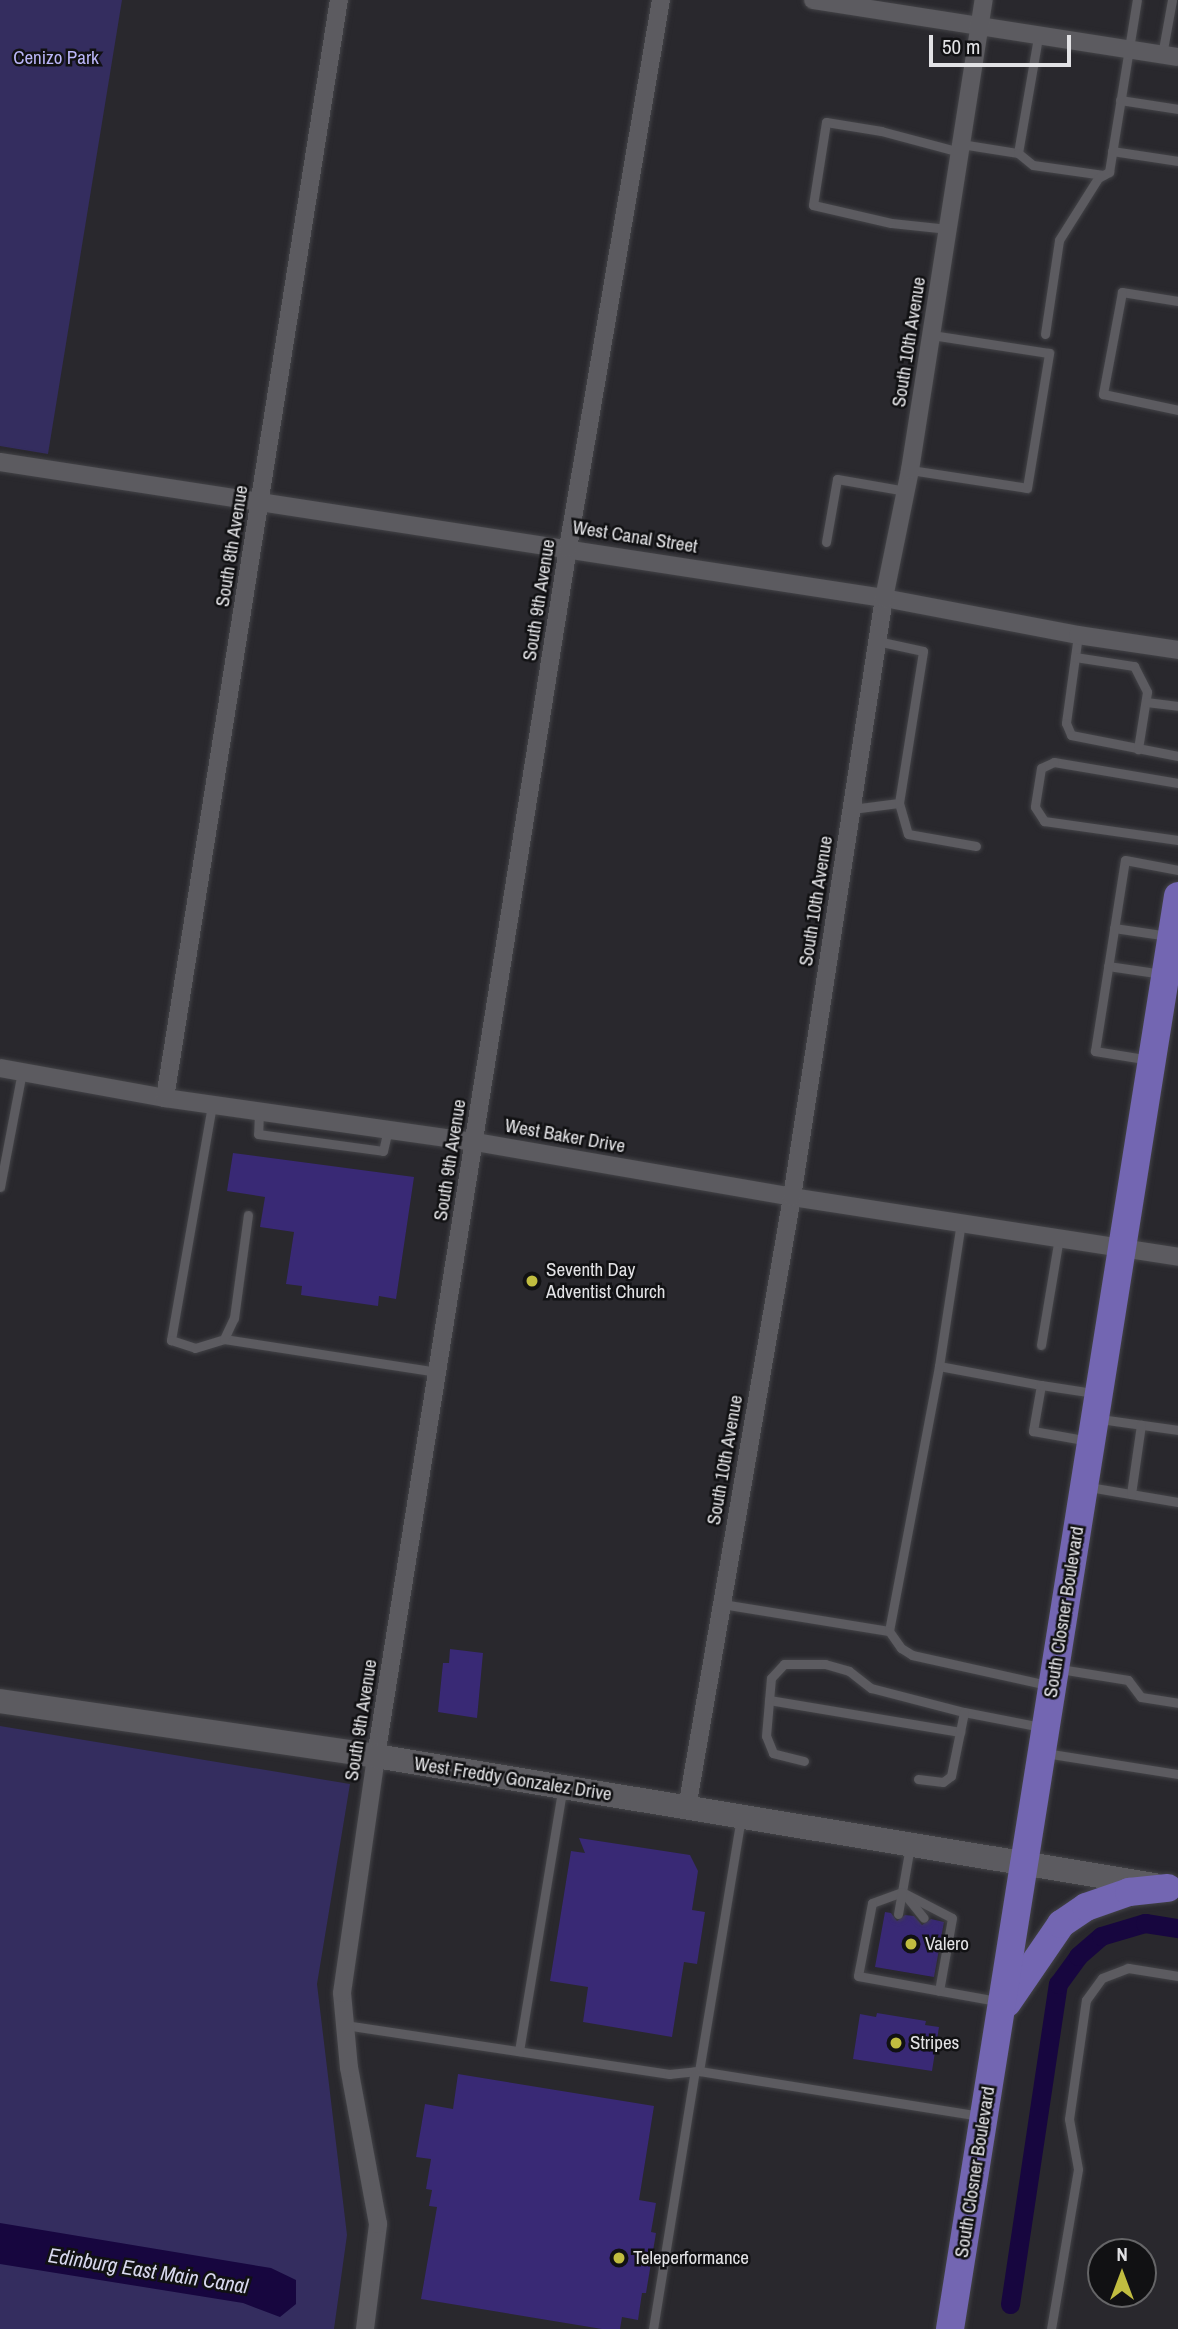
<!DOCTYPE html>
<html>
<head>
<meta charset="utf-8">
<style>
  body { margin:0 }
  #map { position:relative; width:1178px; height:2329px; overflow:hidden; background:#29282d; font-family:"Archivo Narrow",sans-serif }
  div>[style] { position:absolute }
  .green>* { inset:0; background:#342d5f }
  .water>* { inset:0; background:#17063f }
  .canal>* { height:19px; margin:-9.5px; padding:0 9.5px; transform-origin:9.5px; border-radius:9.5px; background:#17063f }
  .building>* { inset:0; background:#392975 }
  .roads { filter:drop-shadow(0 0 2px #434347) drop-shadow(0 0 2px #434347) }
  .lane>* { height:9px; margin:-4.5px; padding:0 4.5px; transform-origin:4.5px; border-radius:4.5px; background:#5c5b60 }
  .street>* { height:18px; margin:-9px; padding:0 9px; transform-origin:9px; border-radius:9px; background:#5c5b60 }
  .secondary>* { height:24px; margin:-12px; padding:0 12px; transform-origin:12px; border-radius:12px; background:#5c5b60 }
  .primary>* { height:28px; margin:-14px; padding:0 14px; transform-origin:14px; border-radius:14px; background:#7366b2 }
  .dots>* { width:19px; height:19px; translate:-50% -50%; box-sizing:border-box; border:4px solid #111113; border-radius:50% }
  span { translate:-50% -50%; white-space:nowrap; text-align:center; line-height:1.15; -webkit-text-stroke:5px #111113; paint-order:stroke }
  .park-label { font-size:19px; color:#bbb6f8 }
  .street-label { font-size:19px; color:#e2e2e5 }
  .poi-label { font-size:19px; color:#e2e2e5 }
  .left { translate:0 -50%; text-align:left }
  .water-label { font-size:21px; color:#d8d8ee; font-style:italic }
  .north { position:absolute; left:1087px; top:2238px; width:70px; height:70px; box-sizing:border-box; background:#111113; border:2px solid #656567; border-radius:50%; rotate:0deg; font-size:19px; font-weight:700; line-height:28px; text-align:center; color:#e2e2e5 }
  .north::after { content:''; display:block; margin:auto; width:24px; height:32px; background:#c1bd40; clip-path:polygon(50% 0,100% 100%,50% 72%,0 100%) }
  .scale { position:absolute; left:929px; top:35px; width:142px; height:32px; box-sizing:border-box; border:4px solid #e2e2e5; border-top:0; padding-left:9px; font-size:21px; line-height:24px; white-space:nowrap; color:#e2e2e5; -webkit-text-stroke:5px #111113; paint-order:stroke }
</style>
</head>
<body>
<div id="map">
  <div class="green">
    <div style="clip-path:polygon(0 0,122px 0,48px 454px,0 446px)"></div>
    <div style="clip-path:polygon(0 1726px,350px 1784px,317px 1984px,347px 2235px,334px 2329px,0 2329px)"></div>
  </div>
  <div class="water">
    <div style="clip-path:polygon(0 2223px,271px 2268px,296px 2280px,296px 2304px,280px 2317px,243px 2303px,0 2264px)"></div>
  </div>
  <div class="canal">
    <div style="left:1010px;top:2304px;width:324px;rotate:-81.5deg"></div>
    <div style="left:1058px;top:1984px;width:34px;rotate:-54deg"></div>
    <div style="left:1078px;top:1956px;width:30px;rotate:-41deg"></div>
    <div style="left:1101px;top:1936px;width:46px;rotate:-16.5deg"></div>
    <div style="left:1145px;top:1923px;width:33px;rotate:9deg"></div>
  </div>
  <div class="building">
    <div style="clip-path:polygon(233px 1153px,414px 1177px,396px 1299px,379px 1296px,378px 1306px,301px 1295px,302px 1286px,286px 1284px,294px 1232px,260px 1227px,265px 1197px,227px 1191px)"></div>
    <div style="clip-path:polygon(450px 1649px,483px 1653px,477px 1718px,438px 1712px,443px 1663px,449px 1663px)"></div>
    <div style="clip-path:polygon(579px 1838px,690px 1855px,698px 1871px,692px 1910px,705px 1912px,697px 1964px,684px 1962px,672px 2037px,583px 2022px,588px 1987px,550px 1981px,571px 1851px,585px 1853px)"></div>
    <div style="clip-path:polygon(885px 1912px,891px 1913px,897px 1921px,905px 1915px,914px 1916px,922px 1925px,931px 1919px,944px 1922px,934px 1977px,875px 1967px)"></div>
    <div style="clip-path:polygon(877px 2013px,926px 2021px,925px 2025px,939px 2027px,932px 2071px,853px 2059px,860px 2014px,876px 2017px)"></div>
    <div style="clip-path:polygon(458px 2074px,654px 2106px,639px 2200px,656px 2203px,651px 2232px,656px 2233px,646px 2293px,642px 2293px,638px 2320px,622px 2317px,620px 2329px,602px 2329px,421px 2299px,437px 2207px,429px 2206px,432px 2190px,426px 2189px,431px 2159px,416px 2157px,425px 2104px,453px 2109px)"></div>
  </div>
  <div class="roads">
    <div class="lane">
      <div style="left:1162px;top:55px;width:56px;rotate:-79.7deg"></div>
      <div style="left:1120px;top:100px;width:59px;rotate:8.8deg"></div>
      <div style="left:961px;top:144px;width:58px;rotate:9deg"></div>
      <div style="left:1018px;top:153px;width:118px;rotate:-80.2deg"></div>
      <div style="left:1112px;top:151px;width:67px;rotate:8.6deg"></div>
      <div style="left:1018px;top:153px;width:19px;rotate:39deg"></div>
      <div style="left:1033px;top:165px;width:71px;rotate:8.1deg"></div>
      <div style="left:948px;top:229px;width:57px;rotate:-174deg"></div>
      <div style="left:891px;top:223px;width:80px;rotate:-167deg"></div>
      <div style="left:813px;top:205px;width:84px;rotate:-81.1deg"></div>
      <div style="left:826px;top:122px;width:56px;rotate:9.3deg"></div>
      <div style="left:881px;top:131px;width:82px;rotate:14.9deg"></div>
      <div style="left:1178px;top:301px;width:57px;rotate:-170.9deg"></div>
      <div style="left:1122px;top:292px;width:104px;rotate:100.6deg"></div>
      <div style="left:1103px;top:394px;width:77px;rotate:12deg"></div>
      <div style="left:1045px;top:334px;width:95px;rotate:-81.5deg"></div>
      <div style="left:1059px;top:240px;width:73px;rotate:-57.8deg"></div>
      <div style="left:1098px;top:178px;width:13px;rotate:-29deg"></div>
      <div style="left:1109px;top:172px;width:174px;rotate:-80.8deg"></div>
      <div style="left:910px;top:470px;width:118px;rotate:8.7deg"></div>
      <div style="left:1027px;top:488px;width:137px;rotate:-80.7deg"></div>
      <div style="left:1049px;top:353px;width:119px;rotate:-171.3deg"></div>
      <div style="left:826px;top:542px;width:64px;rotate:-80.1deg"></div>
      <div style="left:837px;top:479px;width:70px;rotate:9.9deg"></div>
      <div style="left:1078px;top:635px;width:89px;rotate:97.8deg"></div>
      <div style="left:1066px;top:723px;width:13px;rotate:67deg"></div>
      <div style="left:1071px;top:735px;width:109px;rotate:11.1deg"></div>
      <div style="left:1075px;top:657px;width:60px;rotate:8.7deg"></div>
      <div style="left:1134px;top:666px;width:29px;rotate:63deg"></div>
      <div style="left:1147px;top:692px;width:58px;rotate:99deg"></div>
      <div style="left:1146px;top:702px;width:32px;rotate:7deg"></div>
      <div style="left:1178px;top:783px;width:126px;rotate:-170.4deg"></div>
      <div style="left:1054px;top:762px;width:14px;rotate:155deg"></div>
      <div style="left:1041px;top:768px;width:39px;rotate:99deg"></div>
      <div style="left:1035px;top:807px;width:17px;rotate:57deg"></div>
      <div style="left:1044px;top:821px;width:135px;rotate:8.1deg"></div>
      <div style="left:899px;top:803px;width:32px;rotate:74deg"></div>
      <div style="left:908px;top:834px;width:69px;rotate:10deg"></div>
      <div style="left:852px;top:809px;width:47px;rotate:-7.3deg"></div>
      <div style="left:899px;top:803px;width:154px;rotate:-81deg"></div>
      <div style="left:923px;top:651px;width:47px;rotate:-167.7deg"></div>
      <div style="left:1114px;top:928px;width:55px;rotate:8.4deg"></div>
      <div style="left:1108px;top:966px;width:55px;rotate:8.4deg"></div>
      <div style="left:1150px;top:1060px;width:56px;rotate:-170.7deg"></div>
      <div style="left:1095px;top:1051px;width:193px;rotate:-81.1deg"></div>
      <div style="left:1125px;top:860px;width:54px;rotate:10.7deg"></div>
      <div style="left:212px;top:1105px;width:239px;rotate:99.9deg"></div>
      <div style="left:171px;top:1340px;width:25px;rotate:18deg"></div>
      <div style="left:195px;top:1348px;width:30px;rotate:-17deg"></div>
      <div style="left:224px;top:1339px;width:216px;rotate:8.8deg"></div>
      <div style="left:259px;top:1111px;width:23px;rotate:92deg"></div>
      <div style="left:258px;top:1134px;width:126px;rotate:7.7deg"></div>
      <div style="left:383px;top:1151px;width:22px;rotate:-77deg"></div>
      <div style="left:0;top:1187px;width:117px;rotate:-79.2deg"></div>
      <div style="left:224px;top:1339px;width:23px;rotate:-65deg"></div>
      <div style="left:234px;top:1318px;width:104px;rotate:-82.3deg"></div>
      <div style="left:1041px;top:1345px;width:109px;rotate:-80.5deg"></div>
      <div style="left:939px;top:1366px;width:104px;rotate:10.6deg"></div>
      <div style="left:1041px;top:1385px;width:47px;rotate:99.9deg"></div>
      <div style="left:1033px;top:1431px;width:57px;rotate:10.1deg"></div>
      <div style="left:1041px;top:1385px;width:54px;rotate:8.6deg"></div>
      <div style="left:1100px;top:1419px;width:79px;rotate:8deg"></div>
      <div style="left:1089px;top:1487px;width:90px;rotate:9.6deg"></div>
      <div style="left:1131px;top:1494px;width:70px;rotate:-81.8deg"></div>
      <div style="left:722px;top:1604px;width:169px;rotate:9.2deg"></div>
      <div style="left:889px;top:1631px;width:270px;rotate:-79.3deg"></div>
      <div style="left:939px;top:1366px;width:145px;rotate:-81.3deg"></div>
      <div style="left:889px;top:1631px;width:21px;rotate:55deg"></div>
      <div style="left:901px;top:1648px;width:13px;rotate:32deg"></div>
      <div style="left:912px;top:1655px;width:138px;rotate:12.5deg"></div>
      <div style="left:1060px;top:1669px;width:69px;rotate:9.2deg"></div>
      <div style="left:1128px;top:1680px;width:21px;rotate:53deg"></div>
      <div style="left:1141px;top:1697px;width:37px;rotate:9deg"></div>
      <div style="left:769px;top:1700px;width:194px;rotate:9.5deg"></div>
      <div style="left:1045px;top:1753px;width:135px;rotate:9deg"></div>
      <div style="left:804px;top:1761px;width:32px;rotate:-166deg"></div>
      <div style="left:773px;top:1753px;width:18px;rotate:-112deg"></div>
      <div style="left:766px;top:1736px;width:58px;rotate:-85.1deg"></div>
      <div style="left:771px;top:1678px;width:19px;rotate:-47deg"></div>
      <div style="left:784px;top:1664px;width:41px"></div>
      <div style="left:825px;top:1664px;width:25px;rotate:16deg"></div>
      <div style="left:849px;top:1671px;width:28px;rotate:38deg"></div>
      <div style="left:871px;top:1688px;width:96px;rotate:14.5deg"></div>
      <div style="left:964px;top:1712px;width:78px;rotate:11deg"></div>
      <div style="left:918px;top:1779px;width:25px;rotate:7deg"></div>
      <div style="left:943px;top:1782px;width:10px;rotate:-37deg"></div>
      <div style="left:951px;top:1776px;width:65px;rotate:-78.5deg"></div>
      <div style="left:910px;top:1846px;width:47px;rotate:99.9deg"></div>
      <div style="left:902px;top:1892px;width:32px;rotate:160deg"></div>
      <div style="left:872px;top:1903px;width:74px;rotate:100.9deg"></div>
      <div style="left:858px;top:1976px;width:141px;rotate:10.2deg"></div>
      <div style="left:902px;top:1892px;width:56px;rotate:27.5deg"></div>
      <div style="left:952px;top:1918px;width:74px;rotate:100.1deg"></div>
      <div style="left:906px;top:1896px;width:28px;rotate:51deg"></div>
      <div style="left:898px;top:1914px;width:22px;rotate:-80deg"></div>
      <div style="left:345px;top:2025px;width:328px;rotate:8.6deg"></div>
      <div style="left:669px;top:2074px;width:30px;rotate:-6deg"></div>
      <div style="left:699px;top:2071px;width:285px;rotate:9.1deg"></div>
      <div style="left:519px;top:2051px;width:265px;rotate:-80.6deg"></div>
      <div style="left:699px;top:2071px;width:257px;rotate:-80.6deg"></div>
      <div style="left:653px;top:2329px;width:261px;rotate:-80.8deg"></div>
      <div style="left:1051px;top:2329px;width:162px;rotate:-80.4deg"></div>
      <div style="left:1078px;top:2169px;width:51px;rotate:-100.2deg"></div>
      <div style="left:1069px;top:2119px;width:120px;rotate:-81.9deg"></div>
      <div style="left:1086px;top:2000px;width:27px;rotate:-54deg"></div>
      <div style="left:1102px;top:1978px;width:28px;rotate:-21deg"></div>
      <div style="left:1128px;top:1968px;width:51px;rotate:9.1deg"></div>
    </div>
    <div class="street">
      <div style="left:813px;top:0;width:369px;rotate:8.9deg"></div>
      <div style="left:0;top:462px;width:894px;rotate:8.75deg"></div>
      <div style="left:884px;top:598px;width:197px;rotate:10.8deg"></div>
      <div style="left:1078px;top:635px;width:101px;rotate:8.5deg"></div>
      <div style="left:0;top:1068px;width:168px;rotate:10.3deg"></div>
      <div style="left:165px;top:1098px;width:313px;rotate:8.1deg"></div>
      <div style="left:475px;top:1142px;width:322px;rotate:9.8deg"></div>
      <div style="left:792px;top:1197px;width:391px;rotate:8.8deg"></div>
      <div style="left:165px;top:1098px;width:1112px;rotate:-81deg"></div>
      <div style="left:687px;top:1808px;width:620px;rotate:-80.25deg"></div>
      <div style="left:792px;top:1197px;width:606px;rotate:-81.27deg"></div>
      <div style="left:884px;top:598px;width:131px;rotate:-78.5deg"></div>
      <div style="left:910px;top:470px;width:476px;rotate:-81.1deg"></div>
      <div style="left:365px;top:2329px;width:106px;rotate:-82.9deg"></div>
      <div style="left:378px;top:2224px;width:159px;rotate:-100.5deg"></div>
      <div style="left:349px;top:2068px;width:75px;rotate:-95.3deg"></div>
      <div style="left:342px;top:1993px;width:239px;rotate:-81.8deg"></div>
      <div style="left:376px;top:1756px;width:1223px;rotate:-80.97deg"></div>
      <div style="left:568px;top:548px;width:556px;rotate:-80.37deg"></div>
    </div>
    <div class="secondary">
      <div style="left:0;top:1701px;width:380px;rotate:8.3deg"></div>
      <div style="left:376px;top:1756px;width:789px;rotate:9.41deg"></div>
    </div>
    <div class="primary">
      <div style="left:1007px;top:2003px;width:96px;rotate:-55.6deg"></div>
      <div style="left:1061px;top:1924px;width:30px;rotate:-34deg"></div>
      <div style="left:1086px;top:1907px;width:46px;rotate:-19.2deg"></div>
      <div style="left:1129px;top:1892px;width:39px;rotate:-6deg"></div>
      <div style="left:950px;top:2329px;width:1451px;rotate:-80.96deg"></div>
    </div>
  </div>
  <div class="dots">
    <div style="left:532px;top:1281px;background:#c1bd40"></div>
    <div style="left:911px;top:1944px;background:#c1bd40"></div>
    <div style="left:896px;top:2043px;background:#c1bd40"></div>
    <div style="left:619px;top:2258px;background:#c1bd40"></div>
  </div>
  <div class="park-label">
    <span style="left:56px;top:58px">Cenizo Park</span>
  </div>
  <div class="street-label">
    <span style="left:909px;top:342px;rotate:-81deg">South 10th Avenue</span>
    <span style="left:635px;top:537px;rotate:9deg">West Canal Street</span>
    <span style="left:232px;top:546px;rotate:-81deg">South 8th Avenue</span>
    <span style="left:539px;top:600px;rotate:-81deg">South 9th Avenue</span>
    <span style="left:816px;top:901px;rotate:-81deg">South 10th Avenue</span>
    <span style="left:565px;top:1136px;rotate:10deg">West Baker Drive</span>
    <span style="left:450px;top:1160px;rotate:-81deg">South 9th Avenue</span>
    <span style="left:725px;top:1460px;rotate:-80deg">South 10th Avenue</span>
    <span style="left:1064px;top:1612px;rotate:-81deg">South Closner Boulevard</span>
    <span style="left:361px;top:1720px;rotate:-81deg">South 9th Avenue</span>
    <span style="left:513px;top:1779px;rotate:9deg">West Freddy Gonzalez Drive</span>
    <span style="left:975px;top:2172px;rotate:-81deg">South Closner Boulevard</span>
  </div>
  <div class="poi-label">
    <span class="left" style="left:546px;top:1281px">Seventh Day<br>Adventist Church</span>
    <span class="left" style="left:925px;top:1944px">Valero</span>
    <span class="left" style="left:910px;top:2043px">Stripes</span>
    <span class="left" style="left:633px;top:2258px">Teleperformance</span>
  </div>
  <div class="water-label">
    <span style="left:148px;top:2271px;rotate:9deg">Edinburg East Main Canal</span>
  </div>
  <div class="north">N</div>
  <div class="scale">50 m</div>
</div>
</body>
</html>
